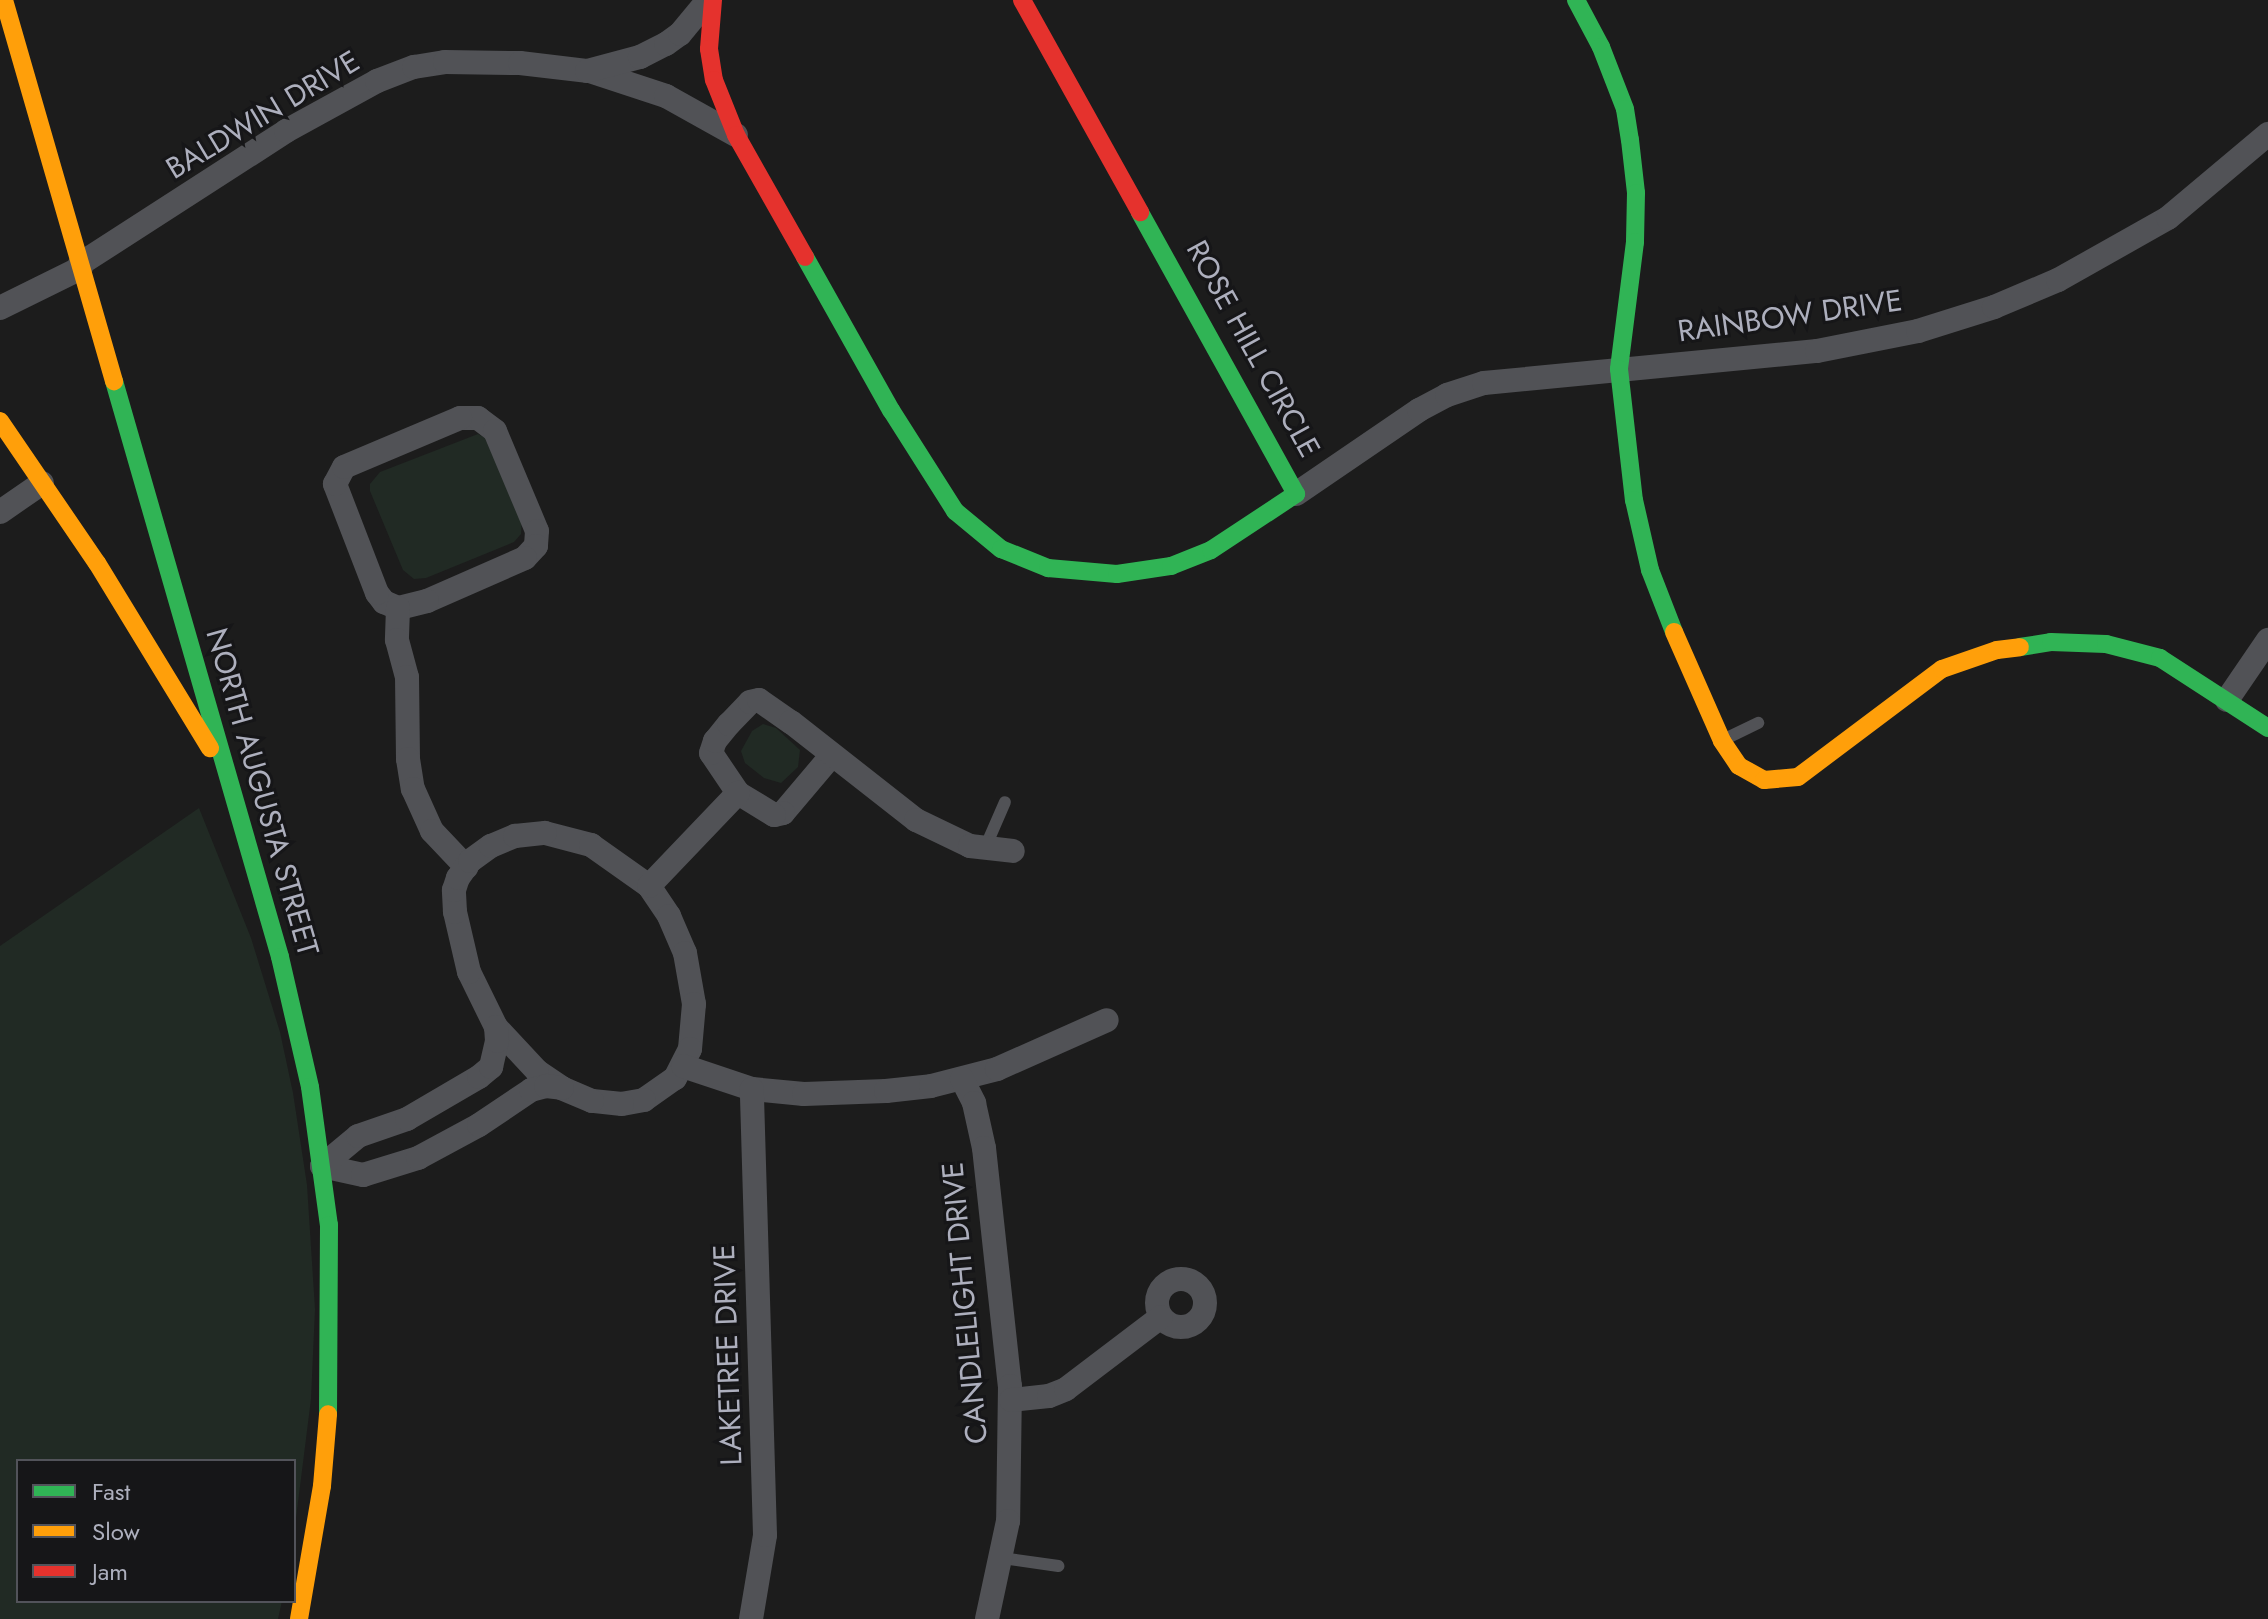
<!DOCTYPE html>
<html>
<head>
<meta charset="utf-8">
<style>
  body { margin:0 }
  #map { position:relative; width:2268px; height:1619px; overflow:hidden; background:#1c1c1c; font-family:Jost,sans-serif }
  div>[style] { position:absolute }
  .green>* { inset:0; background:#212a24 }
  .lane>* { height:12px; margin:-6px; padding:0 6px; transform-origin:6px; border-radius:6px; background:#515256 }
  .street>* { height:24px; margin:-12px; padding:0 12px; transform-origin:12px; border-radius:12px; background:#515256 }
  .street>.ring { margin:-12px; padding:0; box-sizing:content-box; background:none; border:24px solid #515256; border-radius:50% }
  .fast>* { height:18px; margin:-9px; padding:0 9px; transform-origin:9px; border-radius:9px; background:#30b455 }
  .slow>* { height:18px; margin:-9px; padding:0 9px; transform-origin:9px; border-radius:9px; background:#ff9f0a }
  .jam>* { height:18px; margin:-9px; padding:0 9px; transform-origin:9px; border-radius:9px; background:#e5322d }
  span { translate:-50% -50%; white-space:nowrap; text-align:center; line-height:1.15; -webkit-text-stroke:6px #161618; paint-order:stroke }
  .street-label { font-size:30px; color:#adafbd }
  .legend { position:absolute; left:16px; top:1459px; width:280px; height:144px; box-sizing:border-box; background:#161618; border:2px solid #52535a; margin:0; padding:10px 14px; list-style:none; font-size:24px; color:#adafbd }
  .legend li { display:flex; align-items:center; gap:16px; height:40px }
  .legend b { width:40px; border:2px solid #52535a }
</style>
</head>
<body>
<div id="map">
  <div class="green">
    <div style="clip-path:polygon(478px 434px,485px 438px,522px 518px,521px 534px,514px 542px,426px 578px,414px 579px,403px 570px,370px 491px,370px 484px,380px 472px)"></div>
    <div style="clip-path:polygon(763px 724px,776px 728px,800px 750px,798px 767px,781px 783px,764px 778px,745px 763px,741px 751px,752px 731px)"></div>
    <div style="clip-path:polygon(199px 808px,251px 938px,280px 1032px,293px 1093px,307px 1185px,315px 1309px,311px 1399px,294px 1534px,294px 1461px,18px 1461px,18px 1601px,282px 1601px,278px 1619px,0 1619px,0 946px)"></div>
  </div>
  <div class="lane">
    <div style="left:1725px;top:739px;width:37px;rotate:-26deg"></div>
    <div style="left:985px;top:848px;width:50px;rotate:-66.5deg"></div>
    <div style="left:1002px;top:1558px;width:57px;rotate:8.1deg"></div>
  </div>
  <div class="street">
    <div style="left:590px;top:71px;width:80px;rotate:18.2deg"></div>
    <div style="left:666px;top:96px;width:80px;rotate:29.1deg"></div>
    <div style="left:80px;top:264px;width:245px;rotate:-32.8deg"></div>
    <div style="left:286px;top:131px;width:104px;rotate:-28.8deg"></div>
    <div style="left:377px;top:81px;width:40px;rotate:-21deg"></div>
    <div style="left:414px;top:67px;width:31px;rotate:-9deg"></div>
    <div style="left:445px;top:62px;width:75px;rotate:0.8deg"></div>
    <div style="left:520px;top:63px;width:67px;rotate:6.8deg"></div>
    <div style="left:587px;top:71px;width:55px;rotate:-14.8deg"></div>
    <div style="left:640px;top:57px;width:29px;rotate:-27deg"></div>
    <div style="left:666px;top:44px;width:17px;rotate:-36deg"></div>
    <div style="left:680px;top:34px;width:44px;rotate:-50.5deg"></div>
    <div style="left:0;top:308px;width:90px;rotate:-26.3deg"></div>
    <div style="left:460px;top:418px;width:18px"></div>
    <div style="left:478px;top:418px;width:21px;rotate:37deg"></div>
    <div style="left:495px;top:431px;width:108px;rotate:67.2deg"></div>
    <div style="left:537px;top:531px;width:15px;rotate:94deg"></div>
    <div style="left:536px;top:546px;width:16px;rotate:133deg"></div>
    <div style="left:525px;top:558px;width:107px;rotate:156.3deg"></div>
    <div style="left:427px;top:601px;width:30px;rotate:166deg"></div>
    <div style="left:398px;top:608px;width:15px;rotate:-157deg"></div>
    <div style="left:384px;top:602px;width:11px;rotate:-128deg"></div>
    <div style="left:377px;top:593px;width:117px;rotate:-111.1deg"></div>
    <div style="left:335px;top:484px;width:19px;rotate:-62deg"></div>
    <div style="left:344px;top:467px;width:126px;rotate:-22.9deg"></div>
    <div style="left:1296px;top:494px;width:149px;rotate:-34.3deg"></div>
    <div style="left:1419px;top:410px;width:32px;rotate:-28deg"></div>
    <div style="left:1447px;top:395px;width:39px;rotate:-18deg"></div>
    <div style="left:1484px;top:383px;width:335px;rotate:-5.5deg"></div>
    <div style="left:1817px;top:351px;width:103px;rotate:-11.2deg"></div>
    <div style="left:1918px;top:331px;width:80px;rotate:-17.5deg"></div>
    <div style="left:1994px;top:307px;width:69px;rotate:-22.9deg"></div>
    <div style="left:2058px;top:280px;width:126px;rotate:-29.4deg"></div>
    <div style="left:2168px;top:218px;width:131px;rotate:-40deg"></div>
    <div style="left:0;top:512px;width:51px;rotate:-34.6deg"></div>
    <div style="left:398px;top:608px;width:32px;rotate:92deg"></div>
    <div style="left:397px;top:640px;width:38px;rotate:75deg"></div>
    <div style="left:407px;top:677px;width:82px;rotate:89.3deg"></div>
    <div style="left:408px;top:759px;width:30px;rotate:81deg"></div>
    <div style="left:413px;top:789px;width:46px;rotate:65.7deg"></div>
    <div style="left:432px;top:831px;width:50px;rotate:46.6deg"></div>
    <div style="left:2227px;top:700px;width:73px;rotate:-55.7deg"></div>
    <div style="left:832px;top:755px;width:76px;rotate:130.2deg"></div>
    <div style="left:783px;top:813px;width:9px;rotate:167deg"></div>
    <div style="left:774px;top:815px;width:42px;rotate:-148.6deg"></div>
    <div style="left:738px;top:793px;width:48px;rotate:-124deg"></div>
    <div style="left:711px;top:753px;width:13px;rotate:-72deg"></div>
    <div style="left:715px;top:741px;width:22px;rotate:-51deg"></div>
    <div style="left:729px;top:724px;width:30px;rotate:-46deg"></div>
    <div style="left:750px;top:702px;width:9px;rotate:-13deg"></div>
    <div style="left:759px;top:700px;width:39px;rotate:35deg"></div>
    <div style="left:791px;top:722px;width:159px;rotate:38.1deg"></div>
    <div style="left:916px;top:820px;width:60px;rotate:25.7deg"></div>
    <div style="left:970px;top:846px;width:43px;rotate:6.6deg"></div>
    <div style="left:545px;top:833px;width:48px;rotate:14.6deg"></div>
    <div style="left:591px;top:845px;width:71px;rotate:35.3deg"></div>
    <div style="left:649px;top:886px;width:36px;rotate:56deg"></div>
    <div style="left:669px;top:916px;width:40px;rotate:66.6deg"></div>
    <div style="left:685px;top:953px;width:52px;rotate:80deg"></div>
    <div style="left:694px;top:1004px;width:45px;rotate:95.1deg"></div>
    <div style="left:690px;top:1049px;width:33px;rotate:117deg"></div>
    <div style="left:675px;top:1078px;width:38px;rotate:145deg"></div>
    <div style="left:644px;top:1100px;width:22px;rotate:170deg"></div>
    <div style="left:622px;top:1104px;width:30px;rotate:-174deg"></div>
    <div style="left:592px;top:1101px;width:33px;rotate:-157deg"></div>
    <div style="left:562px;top:1088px;width:30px;rotate:-146deg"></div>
    <div style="left:537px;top:1071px;width:60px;rotate:-133deg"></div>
    <div style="left:496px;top:1027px;width:61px;rotate:-116.1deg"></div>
    <div style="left:469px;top:972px;width:62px;rotate:-103.1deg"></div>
    <div style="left:455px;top:912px;width:22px;rotate:-93deg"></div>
    <div style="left:454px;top:890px;width:13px;rotate:-72deg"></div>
    <div style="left:458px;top:878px;width:21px;rotate:-55deg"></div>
    <div style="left:470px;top:861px;width:26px;rotate:-36deg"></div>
    <div style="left:491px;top:846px;width:26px;rotate:-23deg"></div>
    <div style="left:515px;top:836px;width:30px;rotate:-6deg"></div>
    <div style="left:649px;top:886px;width:129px;rotate:-46.3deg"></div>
    <div style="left:683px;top:1066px;width:73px;rotate:18.4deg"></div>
    <div style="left:752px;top:1089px;width:52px;rotate:5.5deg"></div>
    <div style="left:804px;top:1094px;width:82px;rotate:-2.1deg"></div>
    <div style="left:886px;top:1091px;width:45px;rotate:-6.3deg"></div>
    <div style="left:931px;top:1086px;width:68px;rotate:-14.4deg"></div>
    <div style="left:997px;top:1069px;width:120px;rotate:-24deg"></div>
    <div style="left:962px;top:1079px;width:27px;rotate:63deg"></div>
    <div style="left:974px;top:1103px;width:46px;rotate:77.5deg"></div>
    <div style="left:984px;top:1148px;width:239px;rotate:83.8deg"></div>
    <div style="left:1010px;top:1386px;width:135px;rotate:90.8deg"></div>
    <div style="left:1008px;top:1521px;width:100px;rotate:102.1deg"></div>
    <div style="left:322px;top:1166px;width:42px;rotate:12.4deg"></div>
    <div style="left:363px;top:1175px;width:58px;rotate:-17.2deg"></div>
    <div style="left:418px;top:1158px;width:69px;rotate:-28.4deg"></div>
    <div style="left:479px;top:1125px;width:63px;rotate:-33.9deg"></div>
    <div style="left:531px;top:1090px;width:16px;rotate:-15deg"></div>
    <div style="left:546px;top:1086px;width:16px;rotate:7deg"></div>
    <div style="left:322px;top:1166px;width:47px;rotate:-39.8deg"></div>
    <div style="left:358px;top:1136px;width:52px;rotate:-19.1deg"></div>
    <div style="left:407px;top:1119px;width:83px;rotate:-30.3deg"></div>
    <div style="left:479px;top:1077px;width:16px;rotate:-40deg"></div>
    <div style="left:491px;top:1067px;width:27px;rotate:-77deg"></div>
    <div style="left:497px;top:1041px;width:14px;rotate:-94deg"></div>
    <div class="ring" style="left:1157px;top:1279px;width:24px;height:24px"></div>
    <div style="left:1011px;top:1400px;width:38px;rotate:-6deg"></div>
    <div style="left:1049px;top:1396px;width:18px;rotate:-22deg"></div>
    <div style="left:1066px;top:1389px;width:119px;rotate:-37.2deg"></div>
    <div style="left:751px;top:1619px;width:85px;rotate:-80.5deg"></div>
    <div style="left:765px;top:1535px;width:446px;rotate:-91.7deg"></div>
  </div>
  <div class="fast">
    <div style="left:1576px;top:0;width:53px;rotate:62deg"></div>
    <div style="left:1601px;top:47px;width:66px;rotate:68.8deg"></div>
    <div style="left:1625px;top:109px;width:31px;rotate:81deg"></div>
    <div style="left:1630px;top:140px;width:53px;rotate:83.5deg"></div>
    <div style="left:1636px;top:193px;width:49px;rotate:91.2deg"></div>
    <div style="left:1635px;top:242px;width:128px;rotate:97.2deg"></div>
    <div style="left:1619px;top:369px;width:132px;rotate:83.5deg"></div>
    <div style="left:1634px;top:500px;width:72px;rotate:77.1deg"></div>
    <div style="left:1650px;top:570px;width:66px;rotate:68.8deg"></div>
    <div style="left:805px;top:257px;width:176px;rotate:60.7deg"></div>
    <div style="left:891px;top:410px;width:120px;rotate:57.6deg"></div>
    <div style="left:955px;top:511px;width:60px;rotate:39.6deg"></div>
    <div style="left:1001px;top:549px;width:51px;rotate:22deg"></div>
    <div style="left:1048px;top:568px;width:69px;rotate:5deg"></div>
    <div style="left:1117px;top:574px;width:55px;rotate:-8.4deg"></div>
    <div style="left:1171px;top:566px;width:43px;rotate:-21.8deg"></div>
    <div style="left:1211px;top:550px;width:102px;rotate:-33.4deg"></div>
    <div style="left:1296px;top:494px;width:322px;rotate:-119deg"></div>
    <div style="left:114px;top:381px;width:599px;rotate:73.92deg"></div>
    <div style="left:280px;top:957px;width:133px;rotate:77deg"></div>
    <div style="left:310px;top:1087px;width:139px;rotate:82.2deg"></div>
    <div style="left:329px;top:1225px;width:189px;rotate:90.3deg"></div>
    <div style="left:2020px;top:647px;width:31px;rotate:-9deg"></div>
    <div style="left:2051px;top:642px;width:55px;rotate:2.1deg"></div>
    <div style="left:2106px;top:644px;width:56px;rotate:14.5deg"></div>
    <div style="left:2160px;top:658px;width:129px;rotate:32.9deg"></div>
  </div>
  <div class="slow">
    <div style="left:4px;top:0;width:397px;rotate:73.9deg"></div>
    <div style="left:0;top:421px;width:172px;rotate:55.7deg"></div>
    <div style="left:97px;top:563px;width:217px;rotate:58.6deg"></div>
    <div style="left:1674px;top:632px;width:119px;rotate:66.2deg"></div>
    <div style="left:1722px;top:741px;width:30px;rotate:56deg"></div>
    <div style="left:1739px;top:766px;width:29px;rotate:29deg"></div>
    <div style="left:1764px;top:780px;width:34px;rotate:-5deg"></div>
    <div style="left:1798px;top:777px;width:180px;rotate:-36.9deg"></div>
    <div style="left:1942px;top:669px;width:58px;rotate:-19.1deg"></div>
    <div style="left:1997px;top:650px;width:23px;rotate:-7deg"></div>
    <div style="left:299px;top:1619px;width:135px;rotate:-80.2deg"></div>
    <div style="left:322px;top:1486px;width:72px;rotate:-85.2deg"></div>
  </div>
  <div class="jam">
    <div style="left:713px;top:0;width:49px;rotate:94.7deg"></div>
    <div style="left:709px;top:49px;width:31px;rotate:81deg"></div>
    <div style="left:714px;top:80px;width:59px;rotate:68.2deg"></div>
    <div style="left:736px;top:135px;width:140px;rotate:60.5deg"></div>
    <div style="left:1022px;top:0;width:243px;rotate:60.9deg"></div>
  </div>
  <div class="street-label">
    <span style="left:263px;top:115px;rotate:-31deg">BALDWIN DRIVE</span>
    <span style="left:1790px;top:316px;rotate:-8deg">RAINBOW DRIVE</span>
    <span style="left:1253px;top:349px;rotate:61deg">ROSE HILL CIRCLE</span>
    <span style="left:262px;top:792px;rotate:74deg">NORTH AUGUSTA STREET</span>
    <span style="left:965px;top:1303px;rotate:-95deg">CANDLELIGHT DRIVE</span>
    <span style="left:728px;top:1355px;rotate:-92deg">LAKETREE DRIVE</span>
  </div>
  <ul class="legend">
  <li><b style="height:10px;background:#30b455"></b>Fast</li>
  <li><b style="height:10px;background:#ff9f0a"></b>Slow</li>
  <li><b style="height:10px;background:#e5322d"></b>Jam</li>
  </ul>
</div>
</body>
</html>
